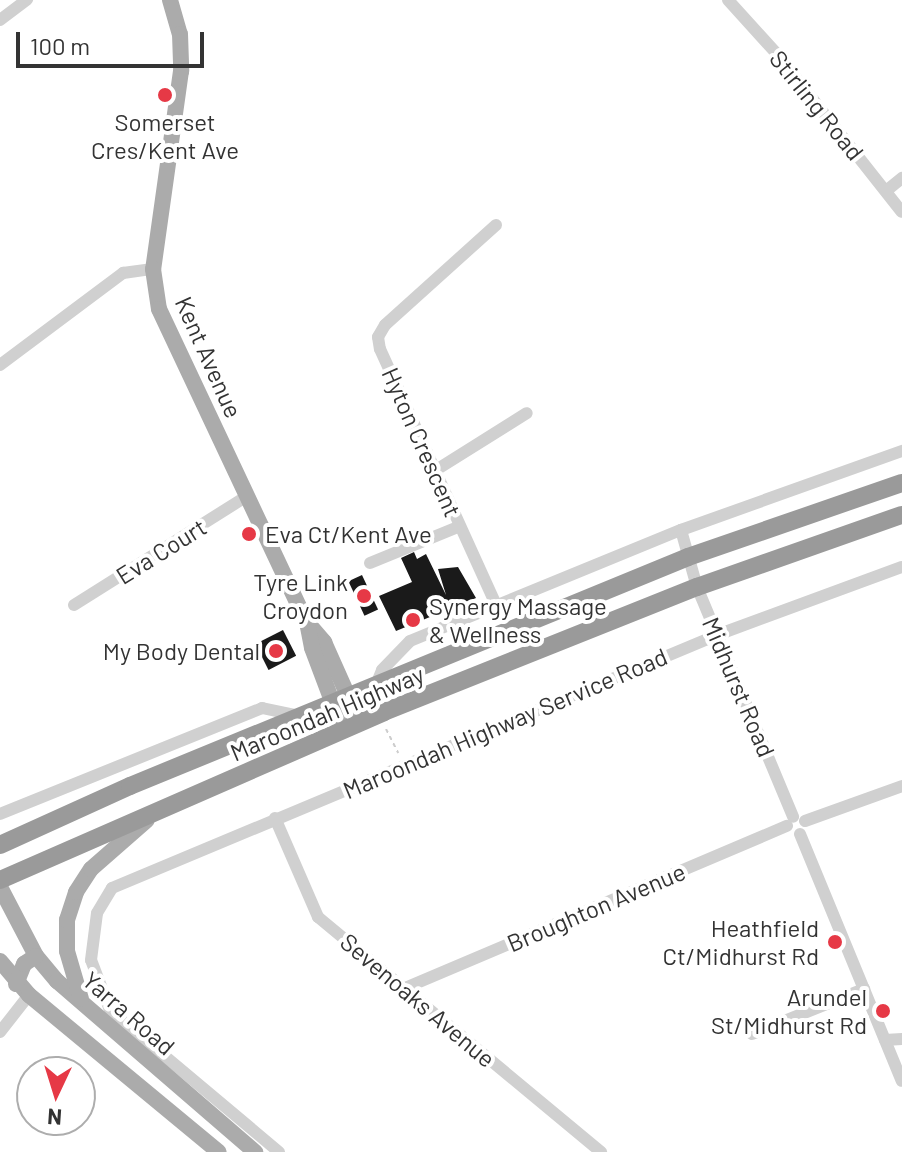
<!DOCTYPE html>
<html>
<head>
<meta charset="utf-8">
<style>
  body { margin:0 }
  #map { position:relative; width:902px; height:1152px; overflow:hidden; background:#fff; font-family:Barlow,sans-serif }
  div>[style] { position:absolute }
  .building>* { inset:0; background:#1a1a1a; transform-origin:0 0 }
  .path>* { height:2px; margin-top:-1px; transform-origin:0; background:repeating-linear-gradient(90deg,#cdcdcd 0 4px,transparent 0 8px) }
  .minor>* { height:12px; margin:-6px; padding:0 6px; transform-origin:6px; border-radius:6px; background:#d0d0d0 }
  .major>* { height:16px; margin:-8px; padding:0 8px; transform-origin:8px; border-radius:8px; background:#ababab }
  .highway>* { height:18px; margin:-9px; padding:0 9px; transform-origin:9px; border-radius:9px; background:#9a9a9a }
  .dots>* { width:22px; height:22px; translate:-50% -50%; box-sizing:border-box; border:4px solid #fff; border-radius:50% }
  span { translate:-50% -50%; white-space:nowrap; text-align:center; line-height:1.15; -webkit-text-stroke:8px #fff; paint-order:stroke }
  .street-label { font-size:24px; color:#333 }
  .poi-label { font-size:24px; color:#333 }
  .left { translate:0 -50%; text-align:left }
  .right { translate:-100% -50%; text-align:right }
  .north { position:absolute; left:16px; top:1056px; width:80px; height:80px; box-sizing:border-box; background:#fff; border:2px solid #adadad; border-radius:50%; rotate:184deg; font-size:22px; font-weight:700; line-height:32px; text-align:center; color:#333 }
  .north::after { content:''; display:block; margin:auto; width:28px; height:36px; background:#e63946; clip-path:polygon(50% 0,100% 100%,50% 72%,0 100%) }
  .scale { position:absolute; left:16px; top:32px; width:188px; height:36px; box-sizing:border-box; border:4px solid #333; border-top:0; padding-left:10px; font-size:24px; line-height:28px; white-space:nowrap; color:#333; -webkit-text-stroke:6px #fff; paint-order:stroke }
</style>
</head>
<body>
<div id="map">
  <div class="building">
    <div style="clip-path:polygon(414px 552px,417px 559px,426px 554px,446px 595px,438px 569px,458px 567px,476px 598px,396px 631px,379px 596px,412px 582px,401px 558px)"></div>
    <div style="left:362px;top:575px;width:38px;height:15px;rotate:65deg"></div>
    <div style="left:283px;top:630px;width:29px;height:31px;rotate:63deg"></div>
  </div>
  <div class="path">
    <div style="left:386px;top:729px;width:27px;rotate:63deg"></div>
  </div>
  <div class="minor">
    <div style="left:728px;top:0;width:73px;rotate:47.8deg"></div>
    <div style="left:777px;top:54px;width:201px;rotate:51.7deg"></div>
    <div style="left:0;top:20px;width:34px;rotate:-37deg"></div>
    <div style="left:886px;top:191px;width:21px;rotate:-39deg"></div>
    <div style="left:496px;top:225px;width:149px;rotate:138deg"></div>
    <div style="left:385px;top:325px;width:14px;rotate:120deg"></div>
    <div style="left:378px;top:337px;width:12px;rotate:81deg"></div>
    <div style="left:380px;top:349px;width:283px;rotate:65.6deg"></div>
    <div style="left:0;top:365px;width:154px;rotate:-36.8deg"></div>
    <div style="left:123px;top:273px;width:30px;rotate:-8deg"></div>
    <div style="left:436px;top:470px;width:107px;rotate:-32.1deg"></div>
    <div style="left:681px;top:530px;width:59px;rotate:74.3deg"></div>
    <div style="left:697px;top:587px;width:249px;rotate:67.3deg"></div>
    <div style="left:370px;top:563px;width:97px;rotate:-22.3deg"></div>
    <div style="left:74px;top:605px;width:204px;rotate:-32.2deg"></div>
    <div style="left:376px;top:685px;width:16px;rotate:-68deg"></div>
    <div style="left:382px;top:670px;width:40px;rotate:-46deg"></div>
    <div style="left:410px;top:641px;width:293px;rotate:-22.3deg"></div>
    <div style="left:681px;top:530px;width:235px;rotate:-19.7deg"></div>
    <div style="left:0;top:814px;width:283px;rotate:-22deg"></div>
    <div style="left:262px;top:708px;width:38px;rotate:12deg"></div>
    <div style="left:275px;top:818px;width:108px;rotate:66.5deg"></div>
    <div style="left:318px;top:917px;width:368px;rotate:39.7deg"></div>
    <div style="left:805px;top:821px;width:103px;rotate:-19.8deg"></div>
    <div style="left:800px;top:834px;width:267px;rotate:67.6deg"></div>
    <div style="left:405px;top:988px;width:415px;rotate:-23deg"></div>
    <div style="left:0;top:1032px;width:47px;rotate:-51.9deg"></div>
    <div style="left:752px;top:1034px;width:121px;rotate:-21.9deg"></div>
    <div style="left:885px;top:1040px;width:17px;rotate:-3deg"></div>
    <div style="left:279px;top:1152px;width:221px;rotate:-140deg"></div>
    <div style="left:110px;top:1010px;width:53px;rotate:-110.8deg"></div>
    <div style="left:91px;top:960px;width:47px;rotate:-82.7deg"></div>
    <div style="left:97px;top:913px;width:29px;rotate:-59deg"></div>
    <div style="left:112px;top:888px;width:656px;rotate:-22.69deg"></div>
    <div style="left:717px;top:635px;width:197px;rotate:-20.2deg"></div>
  </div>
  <div class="major">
    <div style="left:170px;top:0;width:35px;rotate:74deg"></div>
    <div style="left:180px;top:34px;width:37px;rotate:88deg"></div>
    <div style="left:181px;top:71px;width:200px;rotate:98deg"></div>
    <div style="left:153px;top:269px;width:40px;rotate:81.5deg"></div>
    <div style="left:159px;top:309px;width:345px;rotate:64.8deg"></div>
    <div style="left:306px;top:621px;width:28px;rotate:49deg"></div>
    <div style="left:324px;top:642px;width:89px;rotate:66deg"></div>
    <div style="left:307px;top:622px;width:26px;rotate:79deg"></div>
    <div style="left:312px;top:648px;width:88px;rotate:69.3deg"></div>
    <div style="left:0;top:887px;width:78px;rotate:62.4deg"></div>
    <div style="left:36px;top:956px;width:33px;rotate:50deg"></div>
    <div style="left:57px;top:981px;width:262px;rotate:40.8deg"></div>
    <div style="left:0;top:961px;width:45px;rotate:49.5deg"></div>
    <div style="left:29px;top:995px;width:246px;rotate:39.6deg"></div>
    <div style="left:16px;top:984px;width:22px;rotate:-68deg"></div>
    <div style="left:24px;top:964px;width:14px;rotate:-34deg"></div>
    <div style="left:81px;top:999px;width:50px;rotate:-106.3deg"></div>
    <div style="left:67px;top:951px;width:31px;rotate:-90deg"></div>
    <div style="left:67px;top:920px;width:29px;rotate:-72deg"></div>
    <div style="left:76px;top:892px;width:27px;rotate:-57deg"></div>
    <div style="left:91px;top:869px;width:74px;rotate:-41.2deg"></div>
  </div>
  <div class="highway">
    <div style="left:0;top:845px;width:143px;rotate:-24.4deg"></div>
    <div style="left:130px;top:786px;width:603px;rotate:-22.31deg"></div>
    <div style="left:688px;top:557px;width:226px;rotate:-19.1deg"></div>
    <div style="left:0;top:880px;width:419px;rotate:-23.6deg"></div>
    <div style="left:384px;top:712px;width:337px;rotate:-21.8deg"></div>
    <div style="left:697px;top:587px;width:217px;rotate:-19.4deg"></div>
  </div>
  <div class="dots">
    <div style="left:165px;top:95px;background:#e63946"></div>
    <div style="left:249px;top:534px;background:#e63946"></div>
    <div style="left:364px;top:596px;background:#e63946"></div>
    <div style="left:413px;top:620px;background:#e63946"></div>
    <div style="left:276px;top:651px;background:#e63946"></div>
    <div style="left:835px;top:942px;background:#e63946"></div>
    <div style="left:883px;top:1011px;background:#e63946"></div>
  </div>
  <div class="street-label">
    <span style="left:817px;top:105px;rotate:51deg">Stirling Road</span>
    <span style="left:209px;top:357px;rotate:66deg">Kent Avenue</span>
    <span style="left:422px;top:442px;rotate:66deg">Hyton Crescent</span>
    <span style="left:161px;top:551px;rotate:-32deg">Eva Court</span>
    <span style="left:739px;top:687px;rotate:67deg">Midhurst Road</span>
    <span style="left:327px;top:713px;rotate:-23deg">Maroondah Highway</span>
    <span style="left:505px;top:723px;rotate:-23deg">Maroondah Highway Service Road</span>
    <span style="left:596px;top:907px;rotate:-23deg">Broughton Avenue</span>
    <span style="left:418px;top:1000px;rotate:40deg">Sevenoaks Avenue</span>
    <span style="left:129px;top:1013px;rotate:41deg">Yarra Road</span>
  </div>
  <div class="poi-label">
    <span style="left:165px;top:136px">Somerset<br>Cres/Kent Ave</span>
    <span class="left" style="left:265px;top:534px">Eva Ct/Kent Ave</span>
    <span class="right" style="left:348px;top:596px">Tyre Link<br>Croydon</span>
    <span class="left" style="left:429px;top:620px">Synergy Massage<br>&amp; Wellness</span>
    <span class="right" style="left:260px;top:651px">My Body Dental</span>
    <span class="right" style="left:819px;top:942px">Heathfield<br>Ct/Midhurst Rd</span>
    <span class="right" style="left:867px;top:1011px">Arundel<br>St/Midhurst Rd</span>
  </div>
  <div class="north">N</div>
  <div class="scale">100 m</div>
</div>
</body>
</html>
